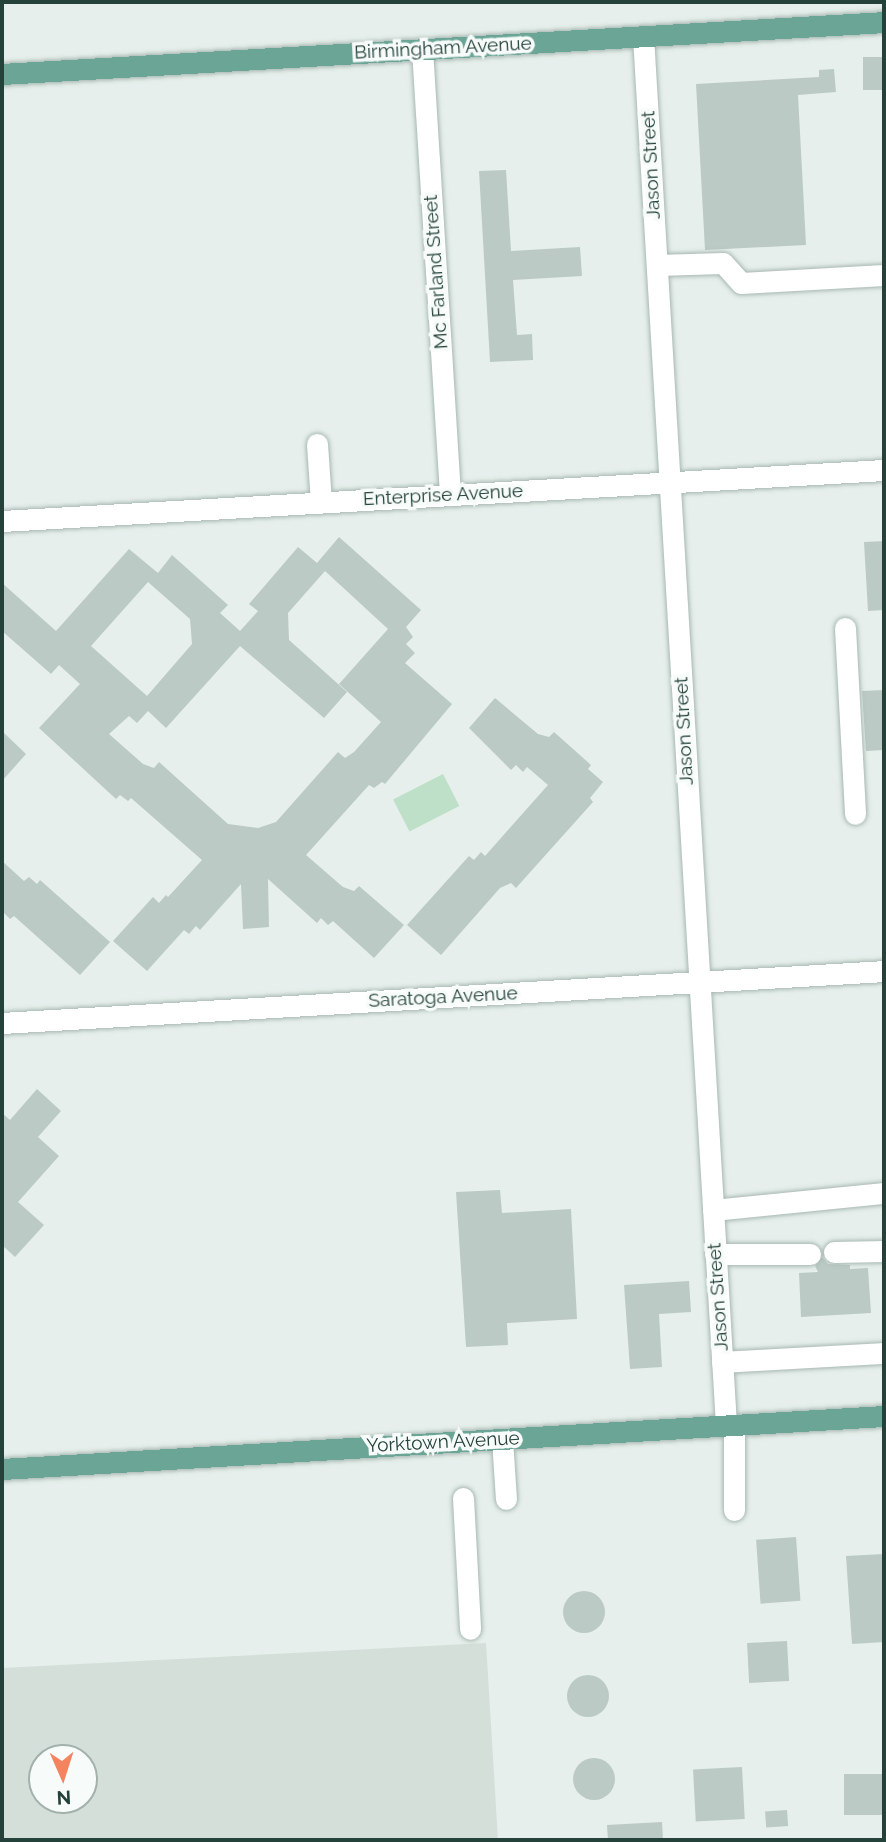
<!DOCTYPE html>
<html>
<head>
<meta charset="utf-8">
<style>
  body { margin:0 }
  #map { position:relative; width:886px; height:1842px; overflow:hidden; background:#e6efeb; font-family:Raleway,sans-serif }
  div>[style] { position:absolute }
  .built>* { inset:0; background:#d4dfda }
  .green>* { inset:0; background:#bfe0c8; transform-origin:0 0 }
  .building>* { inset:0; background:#bbcac4; transform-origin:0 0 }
  .round { border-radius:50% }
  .roads { filter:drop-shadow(0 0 2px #a8b8b2) drop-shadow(0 0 2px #a8b8b2) }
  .minor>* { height:21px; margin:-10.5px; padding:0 10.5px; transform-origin:10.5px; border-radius:10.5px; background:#fff }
  .major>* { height:21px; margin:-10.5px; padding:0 10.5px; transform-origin:10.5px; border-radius:10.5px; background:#6aa596 }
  span { translate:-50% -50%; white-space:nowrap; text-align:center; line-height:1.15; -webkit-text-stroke:7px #f7fbf9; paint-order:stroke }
  .street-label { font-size:19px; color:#24423a }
  .frame { position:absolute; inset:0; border:4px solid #24423a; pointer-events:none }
  .north { position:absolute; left:28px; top:1744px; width:70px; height:70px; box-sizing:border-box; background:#f7fbf9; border:2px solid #a3b1ad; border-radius:50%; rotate:177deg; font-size:19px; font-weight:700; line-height:28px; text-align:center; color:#24423a }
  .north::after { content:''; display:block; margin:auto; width:24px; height:32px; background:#f4845f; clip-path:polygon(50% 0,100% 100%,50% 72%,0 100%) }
</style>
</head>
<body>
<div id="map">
  <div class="built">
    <div style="clip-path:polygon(evenodd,486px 1643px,498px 1840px,2px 1840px,2px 1668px,486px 1643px,42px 1758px,84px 1758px,84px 1800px,42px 1800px,42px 1758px)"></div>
  </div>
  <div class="green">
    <div style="left:443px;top:774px;width:36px;height:56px;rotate:63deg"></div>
  </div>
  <div class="building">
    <div style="left:884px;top:57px;width:33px;height:21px;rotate:90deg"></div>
    <div style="clip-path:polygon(834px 69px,836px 92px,798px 95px,806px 245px,705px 250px,696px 84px,819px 77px,819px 70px)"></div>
    <div style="clip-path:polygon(506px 170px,511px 251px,580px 247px,582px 276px,513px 280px,517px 335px,532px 334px,533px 360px,490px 362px,479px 171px)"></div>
    <div style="clip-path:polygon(evenodd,339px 537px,421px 610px,406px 627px,413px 637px,406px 644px,415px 653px,405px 663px,452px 704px,385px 784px,382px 782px,374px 788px,369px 785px,306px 855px,343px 887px,354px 891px,359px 886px,404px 925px,374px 958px,333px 921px,328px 925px,321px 918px,317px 923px,268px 879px,269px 927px,243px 929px,241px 884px,200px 930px,196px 926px,189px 934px,184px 930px,147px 971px,113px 941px,153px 897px,159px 903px,166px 895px,168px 897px,202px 860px,131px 798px,128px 801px,120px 795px,116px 799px,39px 728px,80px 684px,59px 665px,51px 674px,2px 631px,2px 583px,56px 631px,129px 549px,158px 573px,172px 555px,228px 605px,220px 613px,240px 631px,258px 611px,249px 604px,298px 547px,317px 563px,339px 537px,325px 571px,388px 629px,339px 684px,381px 722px,354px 752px,345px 758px,338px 752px,276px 822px,258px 828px,228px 824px,159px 762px,154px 768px,143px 764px,109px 734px,129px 716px,137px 723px,148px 711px,166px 728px,240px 646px,324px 718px,347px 692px,289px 640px,288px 613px,325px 571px,339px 537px,148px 582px,190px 619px,192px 644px,147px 696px,91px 646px,148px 582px)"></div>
    <div style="clip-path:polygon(884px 541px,884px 610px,868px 611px,864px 542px)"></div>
    <div style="clip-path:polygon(884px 690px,884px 750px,866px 751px,862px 691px)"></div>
    <div style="clip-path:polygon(495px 698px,538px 734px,549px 737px,554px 732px,591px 765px,588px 769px,603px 782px,590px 798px,593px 802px,516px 888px,511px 883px,500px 888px,441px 955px,407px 925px,469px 856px,474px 860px,481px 852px,485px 856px,548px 785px,527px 767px,523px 772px,516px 765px,511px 770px,469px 728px)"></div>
    <div style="clip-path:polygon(2px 731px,26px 754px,2px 781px)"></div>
    <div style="clip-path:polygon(2px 861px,24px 881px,29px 877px,37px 884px,40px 880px,110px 942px,80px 975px,14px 916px,10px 919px,2px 911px)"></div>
    <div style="clip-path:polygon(37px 1089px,61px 1111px,38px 1137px,59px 1156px,18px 1202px,44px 1225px,15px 1257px,2px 1245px,2px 1113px,10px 1120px)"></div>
    <div style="clip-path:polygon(500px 1190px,502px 1213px,571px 1209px,577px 1319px,507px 1323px,508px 1345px,466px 1347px,456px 1192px)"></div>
    <div style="clip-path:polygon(822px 1257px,828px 1264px,850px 1265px,850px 1269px,868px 1268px,871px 1313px,801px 1317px,799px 1273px,818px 1272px,815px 1266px)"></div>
    <div style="clip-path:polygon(689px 1281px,691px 1312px,659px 1314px,662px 1367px,630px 1369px,624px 1285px)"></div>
    <div style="left:796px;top:1537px;width:64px;height:40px;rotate:86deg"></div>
    <div style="clip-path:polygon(884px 1554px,884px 1642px,852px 1644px,846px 1556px)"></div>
    <div class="round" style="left:563px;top:1591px;width:42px;height:42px"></div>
    <div style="left:787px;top:1641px;width:40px;height:40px;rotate:87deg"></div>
    <div class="round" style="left:567px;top:1675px;width:42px;height:42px"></div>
    <div class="round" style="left:573px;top:1758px;width:42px;height:42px"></div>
    <div style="left:742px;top:1767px;width:52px;height:49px;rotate:87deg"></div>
    <div style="left:884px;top:1774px;width:41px;height:40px;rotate:90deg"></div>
    <div style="left:787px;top:1810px;width:16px;height:22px;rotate:86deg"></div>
    <div style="clip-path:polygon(662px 1822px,663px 1840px,608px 1840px,607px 1825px)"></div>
  </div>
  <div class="roads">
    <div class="minor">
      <div style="left:643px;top:36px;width:1391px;rotate:86.58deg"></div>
      <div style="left:422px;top:49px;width:447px;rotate:86.4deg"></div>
      <div style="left:657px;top:265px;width:66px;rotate:-1.7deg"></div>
      <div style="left:723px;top:263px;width:27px;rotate:48deg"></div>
      <div style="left:741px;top:283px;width:143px;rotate:-3.2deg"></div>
      <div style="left:317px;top:444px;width:58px;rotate:86.1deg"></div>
      <div style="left:2px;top:521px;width:883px;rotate:-3.31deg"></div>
      <div style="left:845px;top:628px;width:186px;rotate:86.9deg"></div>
      <div style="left:2px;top:1023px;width:884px;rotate:-3.37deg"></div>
      <div style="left:713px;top:1210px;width:172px;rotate:-5.7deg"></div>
      <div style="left:834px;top:1252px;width:50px;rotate:-1.1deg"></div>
      <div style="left:715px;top:1254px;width:95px"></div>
      <div style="left:722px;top:1362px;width:162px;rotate:-3.2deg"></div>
      <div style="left:734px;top:1425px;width:85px;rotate:90deg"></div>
      <div style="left:502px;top:1439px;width:60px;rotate:86.2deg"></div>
      <div style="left:463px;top:1498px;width:131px;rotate:86.9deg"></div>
    </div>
    <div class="major">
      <div style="left:2px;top:74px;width:884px;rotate:-3.37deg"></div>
      <div style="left:2px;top:1469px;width:884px;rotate:-3.44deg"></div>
    </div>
  </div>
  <div class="street-label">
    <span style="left:443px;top:48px;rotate:-3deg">Birmingham Avenue</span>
    <span style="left:651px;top:165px;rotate:-93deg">Jason Street</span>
    <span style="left:436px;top:272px;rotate:-94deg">Mc Farland Street</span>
    <span style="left:443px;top:495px;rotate:-3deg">Enterprise Avenue</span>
    <span style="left:684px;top:731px;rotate:-93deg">Jason Street</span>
    <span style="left:443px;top:997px;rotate:-3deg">Saratoga Avenue</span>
    <span style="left:718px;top:1297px;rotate:-94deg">Jason Street</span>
    <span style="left:443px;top:1442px;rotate:-3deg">Yorktown Avenue</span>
  </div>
  <div class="frame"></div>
  <div class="north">N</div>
</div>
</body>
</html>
